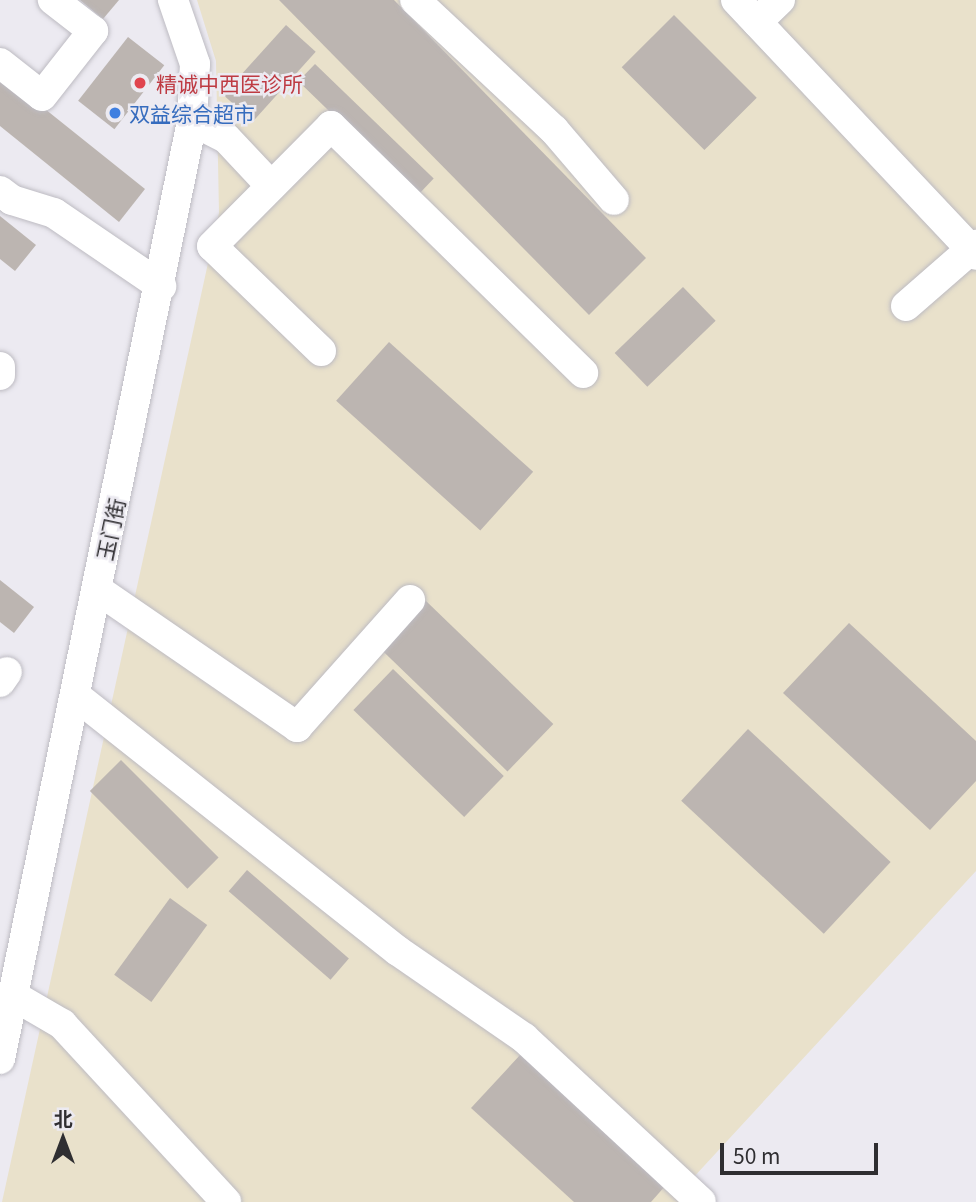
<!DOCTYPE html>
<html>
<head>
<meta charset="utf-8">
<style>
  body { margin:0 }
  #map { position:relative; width:976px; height:1202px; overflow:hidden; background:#eceaf1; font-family:Georgia,"Noto Sans SC",serif }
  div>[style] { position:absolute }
  .industrial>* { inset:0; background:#e9e1cb }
  .building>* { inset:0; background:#bcb5b1; transform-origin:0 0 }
  .roads { filter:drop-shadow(0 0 2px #bdbbc2) drop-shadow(0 0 2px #bdbbc2) }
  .minor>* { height:30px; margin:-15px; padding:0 15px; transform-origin:15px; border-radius:15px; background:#fff }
  .dots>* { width:19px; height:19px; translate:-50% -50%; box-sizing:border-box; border:4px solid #eceaf1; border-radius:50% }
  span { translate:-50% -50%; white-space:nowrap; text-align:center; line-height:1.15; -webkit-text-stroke:5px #eceaf1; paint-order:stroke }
  .health-label { font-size:21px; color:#be3a42 }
  .left { translate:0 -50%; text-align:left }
  .shop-label { font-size:21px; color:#366cbe }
  .street-label { font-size:21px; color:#2f2e31 }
  .north { position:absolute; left:28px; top:1104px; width:70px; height:70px; -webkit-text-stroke:5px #eceaf1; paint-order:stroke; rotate:0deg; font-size:19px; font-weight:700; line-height:28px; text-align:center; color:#2f2e31 }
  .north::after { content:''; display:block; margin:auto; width:24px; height:32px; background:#2f2e31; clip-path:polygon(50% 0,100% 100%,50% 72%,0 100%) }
  .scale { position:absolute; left:720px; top:1143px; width:158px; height:32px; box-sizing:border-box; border:4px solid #2f2e31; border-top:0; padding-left:9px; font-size:21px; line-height:24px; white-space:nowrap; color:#2f2e31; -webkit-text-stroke:5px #eceaf1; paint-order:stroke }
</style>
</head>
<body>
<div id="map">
  <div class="industrial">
    <div style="clip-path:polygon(197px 0,976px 0,976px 871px,680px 1192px,686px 1202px,2px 1202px,219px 213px,216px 61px)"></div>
  </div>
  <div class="building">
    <div style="clip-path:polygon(80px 0,119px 0,103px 19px)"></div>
    <div style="clip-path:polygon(279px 0,394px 0,646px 258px,589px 315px)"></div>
    <div style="left:674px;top:15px;width:117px;height:74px;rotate:45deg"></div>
    <div style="left:286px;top:25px;width:40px;height:94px;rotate:42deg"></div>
    <div style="left:128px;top:37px;width:46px;height:81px;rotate:38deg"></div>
    <div style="left:315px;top:64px;width:165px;height:24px;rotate:44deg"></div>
    <div style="clip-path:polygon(0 73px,145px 189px,119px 222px,0 126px)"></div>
    <div style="clip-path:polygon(0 216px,36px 245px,15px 271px,0 259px)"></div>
    <div style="left:683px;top:287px;width:47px;height:95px;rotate:46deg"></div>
    <div style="left:389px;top:342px;width:194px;height:79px;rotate:42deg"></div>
    <div style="clip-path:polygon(0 580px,34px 607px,14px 633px,0 622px)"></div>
    <div style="left:426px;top:601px;width:177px;height:66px;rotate:44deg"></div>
    <div style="clip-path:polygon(849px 623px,976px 741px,976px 781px,930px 830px,783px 693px)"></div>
    <div style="left:393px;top:669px;width:154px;height:57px;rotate:44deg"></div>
    <div style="left:748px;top:729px;width:195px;height:98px;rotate:43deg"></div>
    <div style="left:121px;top:760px;width:138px;height:44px;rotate:45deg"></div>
    <div style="left:247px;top:870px;width:135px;height:28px;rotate:41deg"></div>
    <div style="left:170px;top:898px;width:46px;height:95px;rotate:36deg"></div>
    <div style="clip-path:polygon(521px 1054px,666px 1185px,651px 1202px,574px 1202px,471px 1108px)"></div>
  </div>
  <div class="roads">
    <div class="minor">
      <div style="left:415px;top:0;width:190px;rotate:43.1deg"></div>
      <div style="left:554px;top:130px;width:92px;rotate:49.4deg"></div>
      <div style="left:736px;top:0;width:350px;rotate:46.7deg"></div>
      <div style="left:757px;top:22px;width:32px;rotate:-44deg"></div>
      <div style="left:0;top:63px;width:53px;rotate:38.2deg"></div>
      <div style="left:42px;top:96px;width:83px;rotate:-51.9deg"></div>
      <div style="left:93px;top:31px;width:51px;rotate:-142.2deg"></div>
      <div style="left:192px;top:121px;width:38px;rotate:27deg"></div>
      <div style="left:226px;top:138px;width:66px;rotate:46.8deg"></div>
      <div style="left:0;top:191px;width:15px;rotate:37deg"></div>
      <div style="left:12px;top:200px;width:44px;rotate:17.2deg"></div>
      <div style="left:54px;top:213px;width:130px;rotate:34.3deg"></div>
      <div style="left:906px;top:306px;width:93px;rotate:-41.1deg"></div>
      <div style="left:321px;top:351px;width:151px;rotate:-136.1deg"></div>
      <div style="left:212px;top:246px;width:169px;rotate:-45.2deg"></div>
      <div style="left:331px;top:126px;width:353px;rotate:44.4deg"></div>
      <div style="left:0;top:367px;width:8px;rotate:90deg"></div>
      <div style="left:98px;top:590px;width:242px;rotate:34.5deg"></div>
      <div style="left:297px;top:727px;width:170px;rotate:-48.3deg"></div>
      <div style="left:0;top:682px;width:12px;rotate:-55deg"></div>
      <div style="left:76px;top:696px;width:411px;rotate:38.4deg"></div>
      <div style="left:398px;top:951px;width:153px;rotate:34.6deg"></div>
      <div style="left:524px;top:1038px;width:241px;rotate:42.8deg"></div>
      <div style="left:14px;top:996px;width:56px;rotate:30.3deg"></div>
      <div style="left:62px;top:1024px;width:242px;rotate:47.3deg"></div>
      <div style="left:0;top:1059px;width:957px;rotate:-78.43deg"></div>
      <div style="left:192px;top:121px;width:57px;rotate:-87deg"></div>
      <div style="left:195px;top:64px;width:68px;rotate:-109deg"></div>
    </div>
  </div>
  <div class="dots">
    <div style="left:140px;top:83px;background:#e0444e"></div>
    <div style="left:115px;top:113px;background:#3f7fe0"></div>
  </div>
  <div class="health-label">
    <span class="left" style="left:156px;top:83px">精诚中西医诊所</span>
  </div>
  <div class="shop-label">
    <span class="left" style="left:129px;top:113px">双益综合超市</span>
  </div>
  <div class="street-label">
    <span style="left:110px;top:529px;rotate:-78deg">玉门街</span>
  </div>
  <div class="north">北</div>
  <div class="scale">50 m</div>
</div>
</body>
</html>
